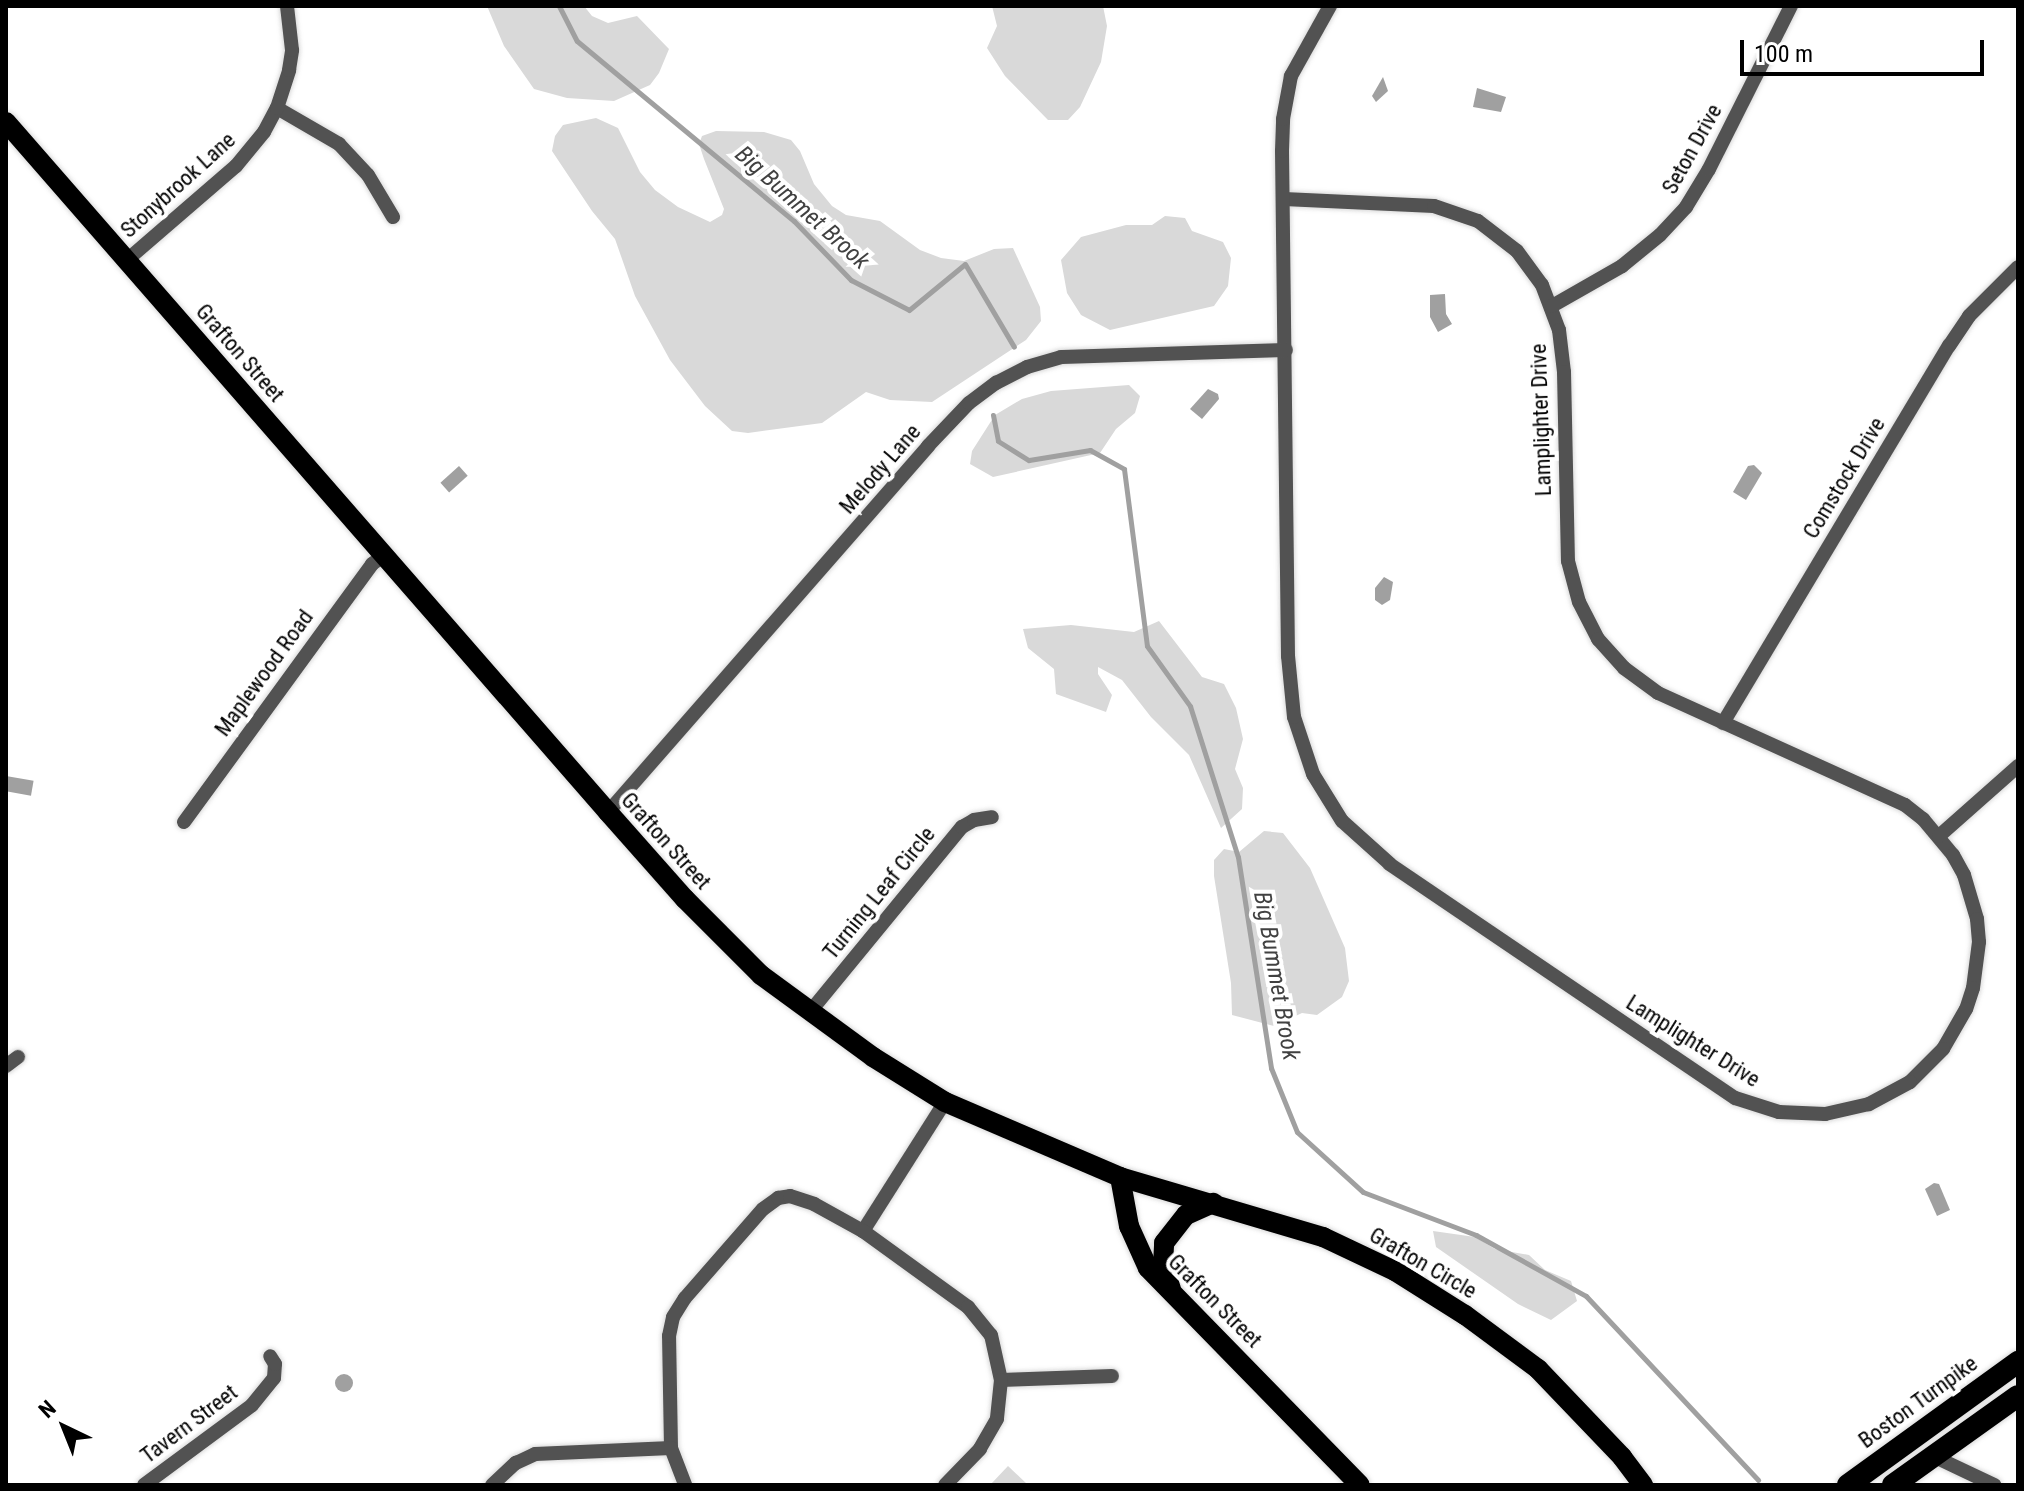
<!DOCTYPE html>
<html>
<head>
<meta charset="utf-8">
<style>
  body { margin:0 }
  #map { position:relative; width:2024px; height:1491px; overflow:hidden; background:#fff; font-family:"Roboto Condensed",sans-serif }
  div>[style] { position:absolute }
  .green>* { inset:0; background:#d9d9d9 }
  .water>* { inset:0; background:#a0a0a0; transform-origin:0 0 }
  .round { border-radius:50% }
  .stream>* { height:5px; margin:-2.5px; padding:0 2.5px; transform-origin:2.5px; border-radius:2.5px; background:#a0a0a0 }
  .roads { filter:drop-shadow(0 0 2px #dbdbdb) drop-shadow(0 0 2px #dbdbdb) }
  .minor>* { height:14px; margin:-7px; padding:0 7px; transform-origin:7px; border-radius:7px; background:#525252 }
  .primary>* { height:20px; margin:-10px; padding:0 10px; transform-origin:10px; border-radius:10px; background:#000 }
  .trunk>* { height:22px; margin:-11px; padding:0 11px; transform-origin:11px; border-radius:11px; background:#000 }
  span { translate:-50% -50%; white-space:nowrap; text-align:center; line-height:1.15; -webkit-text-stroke:8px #fff; paint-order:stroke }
  .street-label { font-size:22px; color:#000 }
  .water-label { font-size:24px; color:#414141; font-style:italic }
  .frame { position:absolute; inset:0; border:8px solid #000; pointer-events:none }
  .north { position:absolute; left:24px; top:1387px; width:80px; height:80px; -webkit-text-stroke:6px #fff; paint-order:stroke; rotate:317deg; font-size:22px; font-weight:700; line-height:32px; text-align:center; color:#000 }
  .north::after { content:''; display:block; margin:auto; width:28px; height:36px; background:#000; clip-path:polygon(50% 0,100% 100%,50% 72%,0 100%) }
  .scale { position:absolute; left:1740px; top:40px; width:244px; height:36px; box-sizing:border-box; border:4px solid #000; border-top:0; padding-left:10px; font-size:24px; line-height:28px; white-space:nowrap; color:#000; -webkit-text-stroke:6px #fff; paint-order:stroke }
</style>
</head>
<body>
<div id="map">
  <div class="green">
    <div style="clip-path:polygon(487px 6px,584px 6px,592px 16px,608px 23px,637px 16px,669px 49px,659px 73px,650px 85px,614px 101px,567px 98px,534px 89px,504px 46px)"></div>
    <div style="clip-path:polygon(992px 6px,1103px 6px,1107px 26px,1101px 62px,1080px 107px,1068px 120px,1048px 120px,1005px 76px,987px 48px,997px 26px)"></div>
    <div style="clip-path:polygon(596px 118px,618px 128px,640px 172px,655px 190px,678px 207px,710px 222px,722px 215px,724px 209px,704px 159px,699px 144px,702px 136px,716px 131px,764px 132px,791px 140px,800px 151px,814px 184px,832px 206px,846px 215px,880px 221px,920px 250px,941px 258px,964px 261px,994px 249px,1013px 248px,1040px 307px,1041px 321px,1026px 340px,932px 402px,890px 400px,866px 392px,822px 423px,748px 433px,732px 431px,705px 406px,670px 360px,635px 296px,615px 239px,592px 211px,552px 151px,555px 136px,563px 125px)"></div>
    <div style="clip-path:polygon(1165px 216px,1185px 218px,1192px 231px,1223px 242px,1231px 258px,1228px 286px,1214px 306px,1110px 330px,1081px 315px,1067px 293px,1061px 260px,1081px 237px,1126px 225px,1152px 225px)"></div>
    <div style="clip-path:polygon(1129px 385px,1140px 396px,1135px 413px,1116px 429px,1100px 453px,993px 477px,970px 464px,972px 451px,995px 415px,1022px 399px,1051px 391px)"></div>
    <div style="clip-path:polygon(1159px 621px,1202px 677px,1224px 684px,1236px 708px,1243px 739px,1235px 769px,1243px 788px,1242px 809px,1221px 828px,1189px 755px,1151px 717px,1122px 680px,1098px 667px,1098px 674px,1112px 695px,1106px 712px,1056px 694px,1054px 669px,1028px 648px,1023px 629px,1071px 625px,1134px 632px)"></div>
    <div style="clip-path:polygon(1264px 831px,1283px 833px,1310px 868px,1345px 948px,1349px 981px,1342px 997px,1317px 1015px,1302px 1013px,1274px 1026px,1232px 1015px,1231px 983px,1214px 876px,1214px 860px,1224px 849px,1239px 852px)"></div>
    <div style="clip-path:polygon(1433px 1231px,1475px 1237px,1495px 1249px,1529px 1255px,1545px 1270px,1571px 1281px,1577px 1301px,1551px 1320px,1518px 1304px,1436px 1247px)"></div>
    <div style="clip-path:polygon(1008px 1466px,1028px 1485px,990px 1485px)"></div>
  </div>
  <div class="water">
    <div style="clip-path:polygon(1383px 77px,1388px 91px,1376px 102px,1372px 96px)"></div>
    <div style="clip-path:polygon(1477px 88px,1506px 97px,1501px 112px,1473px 107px)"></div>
    <div style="clip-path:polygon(1445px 294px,1446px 314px,1452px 324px,1438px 332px,1430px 317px,1430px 295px)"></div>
    <div style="clip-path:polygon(1208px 389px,1218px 394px,1219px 399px,1202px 419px,1190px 409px)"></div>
    <div style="clip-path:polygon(1754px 465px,1762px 473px,1746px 500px,1733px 492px,1748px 466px)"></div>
    <div style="left:459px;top:466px;width:13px;height:25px;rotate:48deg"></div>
    <div style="clip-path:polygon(1384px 577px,1393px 582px,1390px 600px,1382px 605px,1375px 600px,1375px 588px)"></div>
    <div style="left:6px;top:776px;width:28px;height:15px;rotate:10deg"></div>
    <div style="clip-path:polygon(1934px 1183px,1939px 1184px,1950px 1210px,1937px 1216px,1925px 1189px)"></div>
    <div class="round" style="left:335px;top:1374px;width:18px;height:18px"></div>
  </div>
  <div class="stream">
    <div style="left:559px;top:6px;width:39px;rotate:63deg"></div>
    <div style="left:577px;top:41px;width:282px;rotate:39.7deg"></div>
    <div style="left:794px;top:221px;width:82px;rotate:46deg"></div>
    <div style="left:851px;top:280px;width:65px;rotate:27.3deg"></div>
    <div style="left:909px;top:310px;width:72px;rotate:-39.4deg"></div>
    <div style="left:965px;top:264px;width:96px;rotate:59.4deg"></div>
    <div style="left:993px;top:415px;width:26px;rotate:79deg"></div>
    <div style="left:998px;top:441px;width:36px;rotate:32deg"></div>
    <div style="left:1029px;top:460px;width:62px;rotate:-9.3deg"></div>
    <div style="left:1090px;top:450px;width:39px;rotate:29deg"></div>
    <div style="left:1124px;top:469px;width:178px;rotate:82.6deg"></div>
    <div style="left:1147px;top:646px;width:74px;rotate:54.4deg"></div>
    <div style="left:1190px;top:706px;width:158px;rotate:72.4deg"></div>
    <div style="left:1238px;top:857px;width:214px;rotate:81.1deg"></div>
    <div style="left:1271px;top:1068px;width:69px;rotate:67.9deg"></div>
    <div style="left:1297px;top:1132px;width:89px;rotate:42.3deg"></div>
    <div style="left:1363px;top:1192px;width:121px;rotate:20.8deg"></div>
    <div style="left:1476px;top:1235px;width:126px;rotate:29deg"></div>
    <div style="left:1586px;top:1296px;width:252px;rotate:46.9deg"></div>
  </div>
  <div class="roads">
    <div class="minor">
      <div style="left:277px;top:108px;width:72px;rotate:30.1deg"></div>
      <div style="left:339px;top:144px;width:42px;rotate:46.9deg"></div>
      <div style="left:368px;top:175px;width:49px;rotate:59.2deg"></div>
      <div style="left:1284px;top:199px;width:150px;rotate:2.7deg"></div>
      <div style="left:1434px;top:206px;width:46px;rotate:18.8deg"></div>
      <div style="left:1478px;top:221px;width:49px;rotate:37.6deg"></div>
      <div style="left:1517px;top:251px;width:42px;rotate:53.7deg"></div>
      <div style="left:1542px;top:285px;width:48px;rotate:69.3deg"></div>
      <div style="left:1559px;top:330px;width:42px;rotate:83.2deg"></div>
      <div style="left:1564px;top:372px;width:189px;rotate:88.8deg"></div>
      <div style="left:1568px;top:561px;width:42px;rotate:75deg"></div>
      <div style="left:1579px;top:602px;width:42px;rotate:62.8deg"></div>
      <div style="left:1598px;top:639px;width:39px;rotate:48deg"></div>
      <div style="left:1624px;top:668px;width:42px;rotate:36.3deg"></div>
      <div style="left:1658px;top:693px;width:271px;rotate:24.4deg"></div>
      <div style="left:1905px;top:805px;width:23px;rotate:38deg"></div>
      <div style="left:1923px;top:819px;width:47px;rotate:50.2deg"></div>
      <div style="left:1953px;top:855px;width:23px;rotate:61deg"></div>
      <div style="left:1964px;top:875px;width:46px;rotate:73.5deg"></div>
      <div style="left:1977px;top:919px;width:23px;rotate:85deg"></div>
      <div style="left:1979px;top:942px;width:46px;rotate:97.4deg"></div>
      <div style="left:1973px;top:988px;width:22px;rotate:108deg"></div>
      <div style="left:1966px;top:1009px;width:46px;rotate:119.9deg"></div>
      <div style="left:1943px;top:1049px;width:47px;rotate:135deg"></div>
      <div style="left:1910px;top:1082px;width:47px;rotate:151.8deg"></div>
      <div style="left:1869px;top:1104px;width:45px;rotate:167.2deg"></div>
      <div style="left:1825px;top:1114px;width:46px;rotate:-177.5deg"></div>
      <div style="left:1779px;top:1112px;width:46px;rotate:-162.3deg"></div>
      <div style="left:1735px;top:1098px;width:417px;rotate:-145.9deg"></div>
      <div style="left:1390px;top:864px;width:64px;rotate:-138.1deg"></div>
      <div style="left:1342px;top:821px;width:55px;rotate:-121.7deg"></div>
      <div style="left:1313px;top:774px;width:60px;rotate:-108.4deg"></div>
      <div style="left:1294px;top:717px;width:61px;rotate:-95.6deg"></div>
      <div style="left:1288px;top:656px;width:505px;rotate:-90.68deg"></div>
      <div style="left:1282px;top:151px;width:32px;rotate:-88deg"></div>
      <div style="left:1283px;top:119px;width:44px;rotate:-79.5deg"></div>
      <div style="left:1291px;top:76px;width:80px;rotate:-60.9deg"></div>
      <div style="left:127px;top:260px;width:144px;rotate:-40.8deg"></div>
      <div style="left:236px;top:166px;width:44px;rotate:-50.5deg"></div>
      <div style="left:264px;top:132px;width:27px;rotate:-62deg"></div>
      <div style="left:277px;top:108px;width:40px;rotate:-72deg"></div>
      <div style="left:289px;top:70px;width:20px;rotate:-81deg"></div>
      <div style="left:292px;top:50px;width:44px;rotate:-96.5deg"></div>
      <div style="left:1552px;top:306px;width:81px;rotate:-29.7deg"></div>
      <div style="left:1622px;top:266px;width:49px;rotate:-39.2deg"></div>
      <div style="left:1660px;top:235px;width:38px;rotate:-47deg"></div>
      <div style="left:1686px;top:207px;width:44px;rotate:-58.8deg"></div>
      <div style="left:1709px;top:169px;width:182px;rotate:-63.3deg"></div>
      <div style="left:1723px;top:723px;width:440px;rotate:-59.1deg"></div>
      <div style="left:1949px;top:346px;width:36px;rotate:-56deg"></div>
      <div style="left:1969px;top:316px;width:69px;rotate:-45deg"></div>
      <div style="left:608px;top:812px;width:486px;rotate:-48.8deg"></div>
      <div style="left:928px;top:446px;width:59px;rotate:-46.4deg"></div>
      <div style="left:969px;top:403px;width:34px;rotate:-37deg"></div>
      <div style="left:996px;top:383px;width:35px;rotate:-27deg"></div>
      <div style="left:1027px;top:367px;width:35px;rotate:-16deg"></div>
      <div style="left:1061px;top:357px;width:225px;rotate:-1.8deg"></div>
      <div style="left:184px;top:822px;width:319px;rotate:-53.9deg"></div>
      <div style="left:372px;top:564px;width:16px;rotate:-35deg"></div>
      <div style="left:1939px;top:836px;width:106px;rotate:-41.5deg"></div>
      <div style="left:809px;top:1013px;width:241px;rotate:-50.6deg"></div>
      <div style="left:962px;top:827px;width:14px;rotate:-30deg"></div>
      <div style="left:974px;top:820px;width:18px;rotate:-9deg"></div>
      <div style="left:6px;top:1066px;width:15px;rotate:-37deg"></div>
      <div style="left:863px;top:1231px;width:153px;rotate:-57.6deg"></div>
      <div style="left:1001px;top:1380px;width:111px;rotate:-2.1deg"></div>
      <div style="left:671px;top:1448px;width:112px;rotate:-91deg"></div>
      <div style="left:669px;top:1336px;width:19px;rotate:-78deg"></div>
      <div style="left:673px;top:1317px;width:22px;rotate:-58deg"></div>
      <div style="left:685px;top:1298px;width:118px;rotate:-48.8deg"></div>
      <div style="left:763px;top:1209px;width:19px;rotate:-36deg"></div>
      <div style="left:778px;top:1198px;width:12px;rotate:-9deg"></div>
      <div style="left:790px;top:1196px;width:25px;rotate:18deg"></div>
      <div style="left:814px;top:1204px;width:56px;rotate:28.9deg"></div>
      <div style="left:863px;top:1231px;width:130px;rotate:35.9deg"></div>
      <div style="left:968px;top:1307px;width:36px;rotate:51deg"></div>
      <div style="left:991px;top:1335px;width:46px;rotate:77.5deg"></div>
      <div style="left:1001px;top:1380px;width:39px;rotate:96deg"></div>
      <div style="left:997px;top:1419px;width:34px;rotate:120deg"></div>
      <div style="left:980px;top:1449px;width:50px;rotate:134.2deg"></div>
      <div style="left:1933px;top:1456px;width:68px;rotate:25.4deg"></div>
      <div style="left:144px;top:1485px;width:134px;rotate:-36.5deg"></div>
      <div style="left:252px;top:1405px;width:35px;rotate:-51deg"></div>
      <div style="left:274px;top:1378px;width:14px;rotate:-86deg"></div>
      <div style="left:275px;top:1364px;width:9px;rotate:-122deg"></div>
      <div style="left:492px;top:1485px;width:33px;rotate:-43deg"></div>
      <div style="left:516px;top:1463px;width:21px;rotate:-25deg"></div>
      <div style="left:535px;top:1454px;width:136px;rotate:-2.5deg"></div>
      <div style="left:671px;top:1448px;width:40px;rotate:69deg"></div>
    </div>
    <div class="primary">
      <div style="left:6px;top:122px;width:916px;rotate:48.9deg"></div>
      <div style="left:608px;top:812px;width:116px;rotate:48.5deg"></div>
      <div style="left:685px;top:899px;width:107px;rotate:45deg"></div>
      <div style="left:761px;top:975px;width:139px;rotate:36.2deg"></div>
      <div style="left:873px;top:1057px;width:85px;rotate:32deg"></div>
      <div style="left:945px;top:1102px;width:190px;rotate:23.2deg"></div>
      <div style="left:1120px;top:1177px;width:212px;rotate:16.5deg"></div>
      <div style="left:1323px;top:1237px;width:80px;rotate:25.3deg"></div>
      <div style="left:1395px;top:1271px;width:83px;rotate:32.2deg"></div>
      <div style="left:1465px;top:1315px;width:91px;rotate:36.5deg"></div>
      <div style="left:1538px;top:1369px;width:122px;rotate:46.3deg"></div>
      <div style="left:1622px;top:1457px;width:35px;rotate:53deg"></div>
      <div style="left:1120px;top:1177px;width:50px;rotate:79.6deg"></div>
      <div style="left:1129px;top:1226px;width:46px;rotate:65.7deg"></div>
      <div style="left:1148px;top:1268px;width:303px;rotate:45.7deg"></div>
      <div style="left:1171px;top:1289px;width:25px;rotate:-108deg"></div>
      <div style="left:1163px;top:1265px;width:22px;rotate:-87deg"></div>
      <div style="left:1164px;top:1243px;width:36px;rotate:-52deg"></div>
      <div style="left:1186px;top:1215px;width:30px;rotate:-24deg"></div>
    </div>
    <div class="trunk">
      <div style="left:1848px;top:1485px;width:210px;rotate:-35.9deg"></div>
      <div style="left:1893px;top:1485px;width:153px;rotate:-35.5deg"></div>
    </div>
  </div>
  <div class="street-label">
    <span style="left:1692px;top:149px;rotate:-61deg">Seton Drive</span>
    <span style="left:178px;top:185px;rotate:-42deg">Stonybrook Lane</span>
    <span style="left:240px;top:353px;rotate:49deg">Grafton Street</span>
    <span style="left:1541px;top:420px;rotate:-92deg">Lamplighter Drive</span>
    <span style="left:880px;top:469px;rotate:-49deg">Melody Lane</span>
    <span style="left:1844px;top:478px;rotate:-59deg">Comstock Drive</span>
    <span style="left:264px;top:673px;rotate:-54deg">Maplewood Road</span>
    <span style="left:666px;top:841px;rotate:48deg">Grafton Street</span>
    <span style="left:879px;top:893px;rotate:-51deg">Turning Leaf Circle</span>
    <span style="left:1693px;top:1041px;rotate:32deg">Lamplighter Drive</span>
    <span style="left:1423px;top:1263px;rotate:30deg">Grafton Circle</span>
    <span style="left:1215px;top:1301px;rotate:45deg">Grafton Street</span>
    <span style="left:1918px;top:1402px;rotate:-36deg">Boston Turnpike</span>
    <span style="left:189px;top:1424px;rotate:-37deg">Tavern Street</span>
  </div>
  <div class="water-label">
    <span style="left:802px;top:208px;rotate:42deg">Big Bummet Brook</span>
    <span style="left:1276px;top:976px;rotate:80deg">Big Bummet Brook</span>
  </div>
  <div class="frame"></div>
  <div class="north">N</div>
  <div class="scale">100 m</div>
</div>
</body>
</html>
